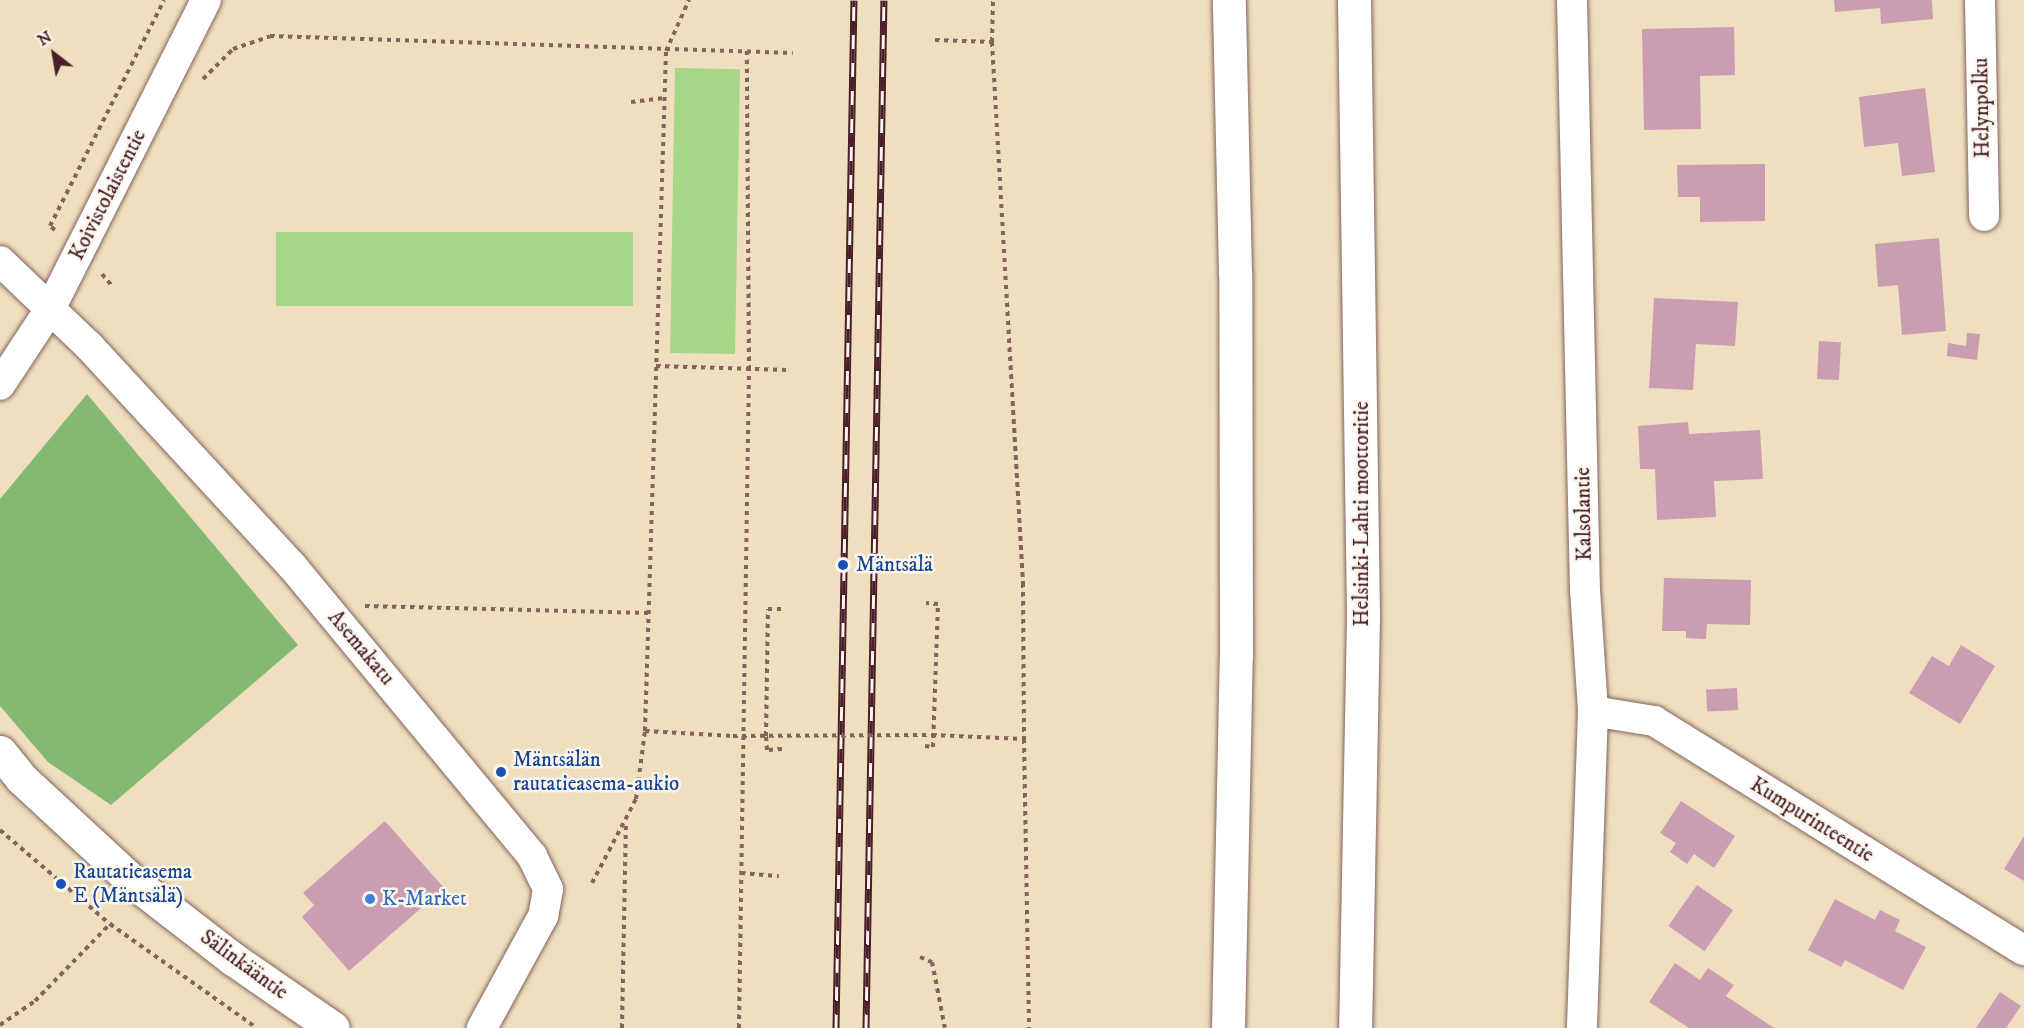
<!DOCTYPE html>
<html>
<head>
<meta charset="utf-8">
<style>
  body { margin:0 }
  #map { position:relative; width:2024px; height:1028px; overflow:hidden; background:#efdfbe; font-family:"IM FELL DW Pica",serif }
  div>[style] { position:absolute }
  .green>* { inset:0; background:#a5d786; transform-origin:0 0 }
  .forest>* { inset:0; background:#84b873 }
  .building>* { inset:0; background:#ca9db3; transform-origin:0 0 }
  .path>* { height:4px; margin-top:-2px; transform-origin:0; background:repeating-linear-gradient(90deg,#84625e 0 4.5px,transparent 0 9px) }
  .roads { filter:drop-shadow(0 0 2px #84625e) drop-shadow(0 0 2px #84625e) }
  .minor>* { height:30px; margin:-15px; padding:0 15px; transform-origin:15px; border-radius:15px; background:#fff }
  .secondary>* { height:33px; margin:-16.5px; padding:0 16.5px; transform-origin:16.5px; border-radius:16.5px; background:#fff }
  .motorway>* { height:33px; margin:-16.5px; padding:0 16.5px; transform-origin:16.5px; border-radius:16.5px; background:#fff }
  .rail>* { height:7px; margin-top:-3.5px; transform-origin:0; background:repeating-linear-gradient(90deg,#fbf7ec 0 14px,#4a1f2b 0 28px); box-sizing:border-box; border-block:2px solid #4a1f2b }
  .path-bridge>* { height:4px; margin-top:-2px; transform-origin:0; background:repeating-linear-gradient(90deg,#84625e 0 4.5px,transparent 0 9px) }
  .dots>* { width:16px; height:16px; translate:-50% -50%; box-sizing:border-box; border:3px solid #fbf7ec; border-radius:50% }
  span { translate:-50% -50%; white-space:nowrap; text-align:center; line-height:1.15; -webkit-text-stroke:5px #fbf7ec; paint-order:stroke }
  .street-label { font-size:21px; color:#4a1f2b }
  .transit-label { font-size:21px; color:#164399 }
  .left { translate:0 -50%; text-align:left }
  .shop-label { font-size:21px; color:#366cbe }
  .north { position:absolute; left:24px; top:24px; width:60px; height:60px; -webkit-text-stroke:4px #fbf7ec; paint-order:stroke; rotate:329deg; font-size:16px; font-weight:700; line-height:24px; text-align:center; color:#4a1f2b }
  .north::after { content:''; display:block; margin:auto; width:21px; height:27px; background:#4a1f2b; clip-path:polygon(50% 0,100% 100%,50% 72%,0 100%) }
</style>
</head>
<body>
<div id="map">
  <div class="green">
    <div style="left:675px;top:68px;width:65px;height:285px;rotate:1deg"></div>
    <div style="left:276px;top:232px;width:357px;height:74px"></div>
  </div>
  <div class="forest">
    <div style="clip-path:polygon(87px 394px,298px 645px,111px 805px,48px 762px,0 706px,0 499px)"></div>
  </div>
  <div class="building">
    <div style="clip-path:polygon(1834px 0,1932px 0,1933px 19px,1881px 24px,1880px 8px,1835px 12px)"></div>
    <div style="clip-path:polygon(1734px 27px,1735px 75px,1700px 76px,1701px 129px,1644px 130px,1642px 29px)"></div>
    <div style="clip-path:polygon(1925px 88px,1935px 172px,1902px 176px,1898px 143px,1864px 147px,1859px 97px)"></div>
    <div style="clip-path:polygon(1765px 164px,1765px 221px,1700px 222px,1700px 197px,1678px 197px,1677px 165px)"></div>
    <div style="clip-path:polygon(1939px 238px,1946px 331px,1902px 335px,1898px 285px,1878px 287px,1875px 244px)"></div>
    <div style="clip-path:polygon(1654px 298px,1738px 302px,1735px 346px,1696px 344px,1693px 390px,1649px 388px)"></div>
    <div style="clip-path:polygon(1967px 333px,1980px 334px,1977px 360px,1947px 356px,1948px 343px,1966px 346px)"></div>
    <div style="left:1819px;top:341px;width:22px;height:38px;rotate:3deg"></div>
    <div style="clip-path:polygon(1688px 422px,1689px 434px,1760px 430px,1763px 479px,1714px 481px,1716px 517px,1657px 520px,1655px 469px,1640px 469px,1638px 426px)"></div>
    <div style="clip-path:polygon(1664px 578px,1751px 580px,1750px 625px,1707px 624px,1706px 639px,1686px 638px,1686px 631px,1662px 631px)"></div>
    <div style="clip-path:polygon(1961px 645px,1995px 666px,1960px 724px,1909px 693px,1932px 656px,1949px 666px)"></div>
    <div style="left:1737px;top:688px;width:22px;height:31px;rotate:87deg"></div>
    <div style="clip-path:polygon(1681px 801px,1735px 836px,1714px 868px,1694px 854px,1687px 864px,1670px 852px,1676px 843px,1660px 833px)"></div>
    <div style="clip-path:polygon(385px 821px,444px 888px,349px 971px,302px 917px,314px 905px,303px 893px)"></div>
    <div style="clip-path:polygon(2024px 836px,2024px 881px,2004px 869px)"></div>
    <div style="left:1697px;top:885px;width:44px;height:50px;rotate:35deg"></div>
    <div style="clip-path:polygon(1835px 899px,1875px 920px,1880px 910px,1900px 920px,1895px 931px,1926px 947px,1903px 990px,1845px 960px,1841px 967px,1808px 950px)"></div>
    <div style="clip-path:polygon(1675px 963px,1700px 980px,1708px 968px,1734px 985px,1726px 996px,1774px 1028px,1689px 1028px,1649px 1002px)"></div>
    <div style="clip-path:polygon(2000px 992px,2021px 1006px,2006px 1028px,1976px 1028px)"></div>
  </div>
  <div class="path">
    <div style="left:935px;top:40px;width:57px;rotate:2deg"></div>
    <div style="left:992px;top:42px;width:542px;rotate:86.72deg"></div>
    <div style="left:1023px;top:583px;width:156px;rotate:89.6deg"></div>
    <div style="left:992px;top:42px;width:42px;rotate:-88.6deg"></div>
    <div style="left:203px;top:79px;width:42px;rotate:-45deg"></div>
    <div style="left:233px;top:49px;width:39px;rotate:-19deg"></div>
    <div style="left:270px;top:36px;width:523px;rotate:1.86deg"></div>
    <div style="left:631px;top:102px;width:33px;rotate:-7deg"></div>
    <div style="left:55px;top:230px;width:6px;rotate:-141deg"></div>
    <div style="left:50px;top:226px;width:253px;rotate:-63.2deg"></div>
    <div style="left:102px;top:274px;width:17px;rotate:50deg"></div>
    <div style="left:656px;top:366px;width:132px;rotate:1.7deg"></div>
    <div style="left:365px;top:606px;width:283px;rotate:1.4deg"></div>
    <div style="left:645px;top:731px;width:680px;rotate:-88.23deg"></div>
    <div style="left:666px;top:51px;width:56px;rotate:-65.7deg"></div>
    <div style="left:932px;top:735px;width:92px;rotate:2.5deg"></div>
    <div style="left:1024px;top:739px;width:289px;rotate:89deg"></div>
    <div style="left:925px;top:746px;width:8px;rotate:7deg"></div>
    <div style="left:933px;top:747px;width:143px;rotate:-88deg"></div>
    <div style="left:938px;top:604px;width:12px;rotate:-175deg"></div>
    <div style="left:782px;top:749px;width:15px;rotate:176deg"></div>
    <div style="left:767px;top:750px;width:14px;rotate:-94deg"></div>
    <div style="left:766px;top:736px;width:127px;rotate:-89.1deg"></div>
    <div style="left:768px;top:609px;width:16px"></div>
    <div style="left:0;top:830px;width:145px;rotate:40.5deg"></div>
    <div style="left:110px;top:924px;width:180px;rotate:35.3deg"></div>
    <div style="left:741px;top:873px;width:38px;rotate:5deg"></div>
    <div style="left:592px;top:883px;width:95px;rotate:-62.4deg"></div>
    <div style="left:636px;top:799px;width:69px;rotate:-82.5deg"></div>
    <div style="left:645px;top:731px;width:88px;rotate:3.3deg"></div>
    <div style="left:920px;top:957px;width:13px;rotate:23deg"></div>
    <div style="left:932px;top:962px;width:67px;rotate:78.9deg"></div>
    <div style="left:0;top:1025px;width:42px;rotate:-34.4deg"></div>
    <div style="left:35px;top:1001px;width:107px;rotate:-45.8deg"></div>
    <div style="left:622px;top:1028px;width:206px;rotate:-88.9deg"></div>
    <div style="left:739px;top:1028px;width:658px;rotate:-89.13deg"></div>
    <div style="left:749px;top:370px;width:319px;rotate:-90.4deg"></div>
  </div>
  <div class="roads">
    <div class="minor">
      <div style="left:1572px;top:0;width:590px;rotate:88.74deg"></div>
      <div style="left:1585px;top:590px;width:121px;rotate:86.2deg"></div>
      <div style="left:1593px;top:711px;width:317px;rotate:92deg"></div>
      <div style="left:1980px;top:0;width:216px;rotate:88.9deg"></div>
      <div style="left:0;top:261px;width:123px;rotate:43.7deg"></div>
      <div style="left:89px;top:346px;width:301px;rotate:47.3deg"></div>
      <div style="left:293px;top:567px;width:375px;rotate:50.4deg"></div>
      <div style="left:532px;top:856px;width:37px;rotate:64deg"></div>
      <div style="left:548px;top:889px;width:27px;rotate:100deg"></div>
      <div style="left:543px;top:916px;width:128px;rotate:118.6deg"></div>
      <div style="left:0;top:385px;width:91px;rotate:-56.7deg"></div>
      <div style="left:50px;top:309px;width:346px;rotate:-63.2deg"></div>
      <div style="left:1593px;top:711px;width:62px;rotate:9.3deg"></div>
      <div style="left:1654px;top:721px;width:435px;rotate:31.8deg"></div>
    </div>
    <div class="secondary">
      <div style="left:0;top:752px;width:35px;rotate:51deg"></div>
      <div style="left:22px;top:779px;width:150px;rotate:42.8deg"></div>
      <div style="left:132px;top:881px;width:128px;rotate:37.7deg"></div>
      <div style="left:233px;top:959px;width:121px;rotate:34.6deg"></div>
    </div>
    <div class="motorway">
      <div style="left:1354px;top:0;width:617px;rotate:89.16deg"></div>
      <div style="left:1363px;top:617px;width:411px;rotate:91.1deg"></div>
      <div style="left:1228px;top:1028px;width:372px;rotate:-88.8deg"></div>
      <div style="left:1236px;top:656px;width:383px;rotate:-90.1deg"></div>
      <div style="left:1235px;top:273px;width:273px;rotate:-91.3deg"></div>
    </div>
  </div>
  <div class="rail">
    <div style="left:836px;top:1028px;width:1028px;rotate:-89deg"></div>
    <div style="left:866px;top:1028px;width:1028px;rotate:-89deg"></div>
  </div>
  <div class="path-bridge">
    <div style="left:733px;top:736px;width:199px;rotate:-0.3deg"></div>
  </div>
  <div class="dots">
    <div style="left:843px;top:565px;background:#1a4fb4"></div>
    <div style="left:501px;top:772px;background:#1a4fb4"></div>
    <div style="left:61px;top:884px;background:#1a4fb4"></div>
    <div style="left:370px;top:899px;background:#3f7fe0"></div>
  </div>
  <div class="street-label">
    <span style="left:1982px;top:108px;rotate:-91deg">Helynpolku</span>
    <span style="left:108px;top:195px;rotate:-63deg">Koivistolaistentie</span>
    <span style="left:1362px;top:514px;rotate:-90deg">Helsinki-Lahti moottoritie</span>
    <span style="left:1584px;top:514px;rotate:-91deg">Kalsolantie</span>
    <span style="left:361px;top:648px;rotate:50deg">Asemakatu</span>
    <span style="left:1812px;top:820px;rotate:32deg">Kumpurinteentie</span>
    <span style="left:244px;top:965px;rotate:36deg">Sälinkääntie</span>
  </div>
  <div class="transit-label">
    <span class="left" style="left:856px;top:565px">Mäntsälä</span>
    <span class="left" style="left:513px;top:772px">Mäntsälän<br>rautatieasema-aukio</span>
    <span class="left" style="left:73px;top:884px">Rautatieasema<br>E (Mäntsälä)</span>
  </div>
  <div class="shop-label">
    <span class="left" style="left:382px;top:899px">K-Market</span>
  </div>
  <div class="north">N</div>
</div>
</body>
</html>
